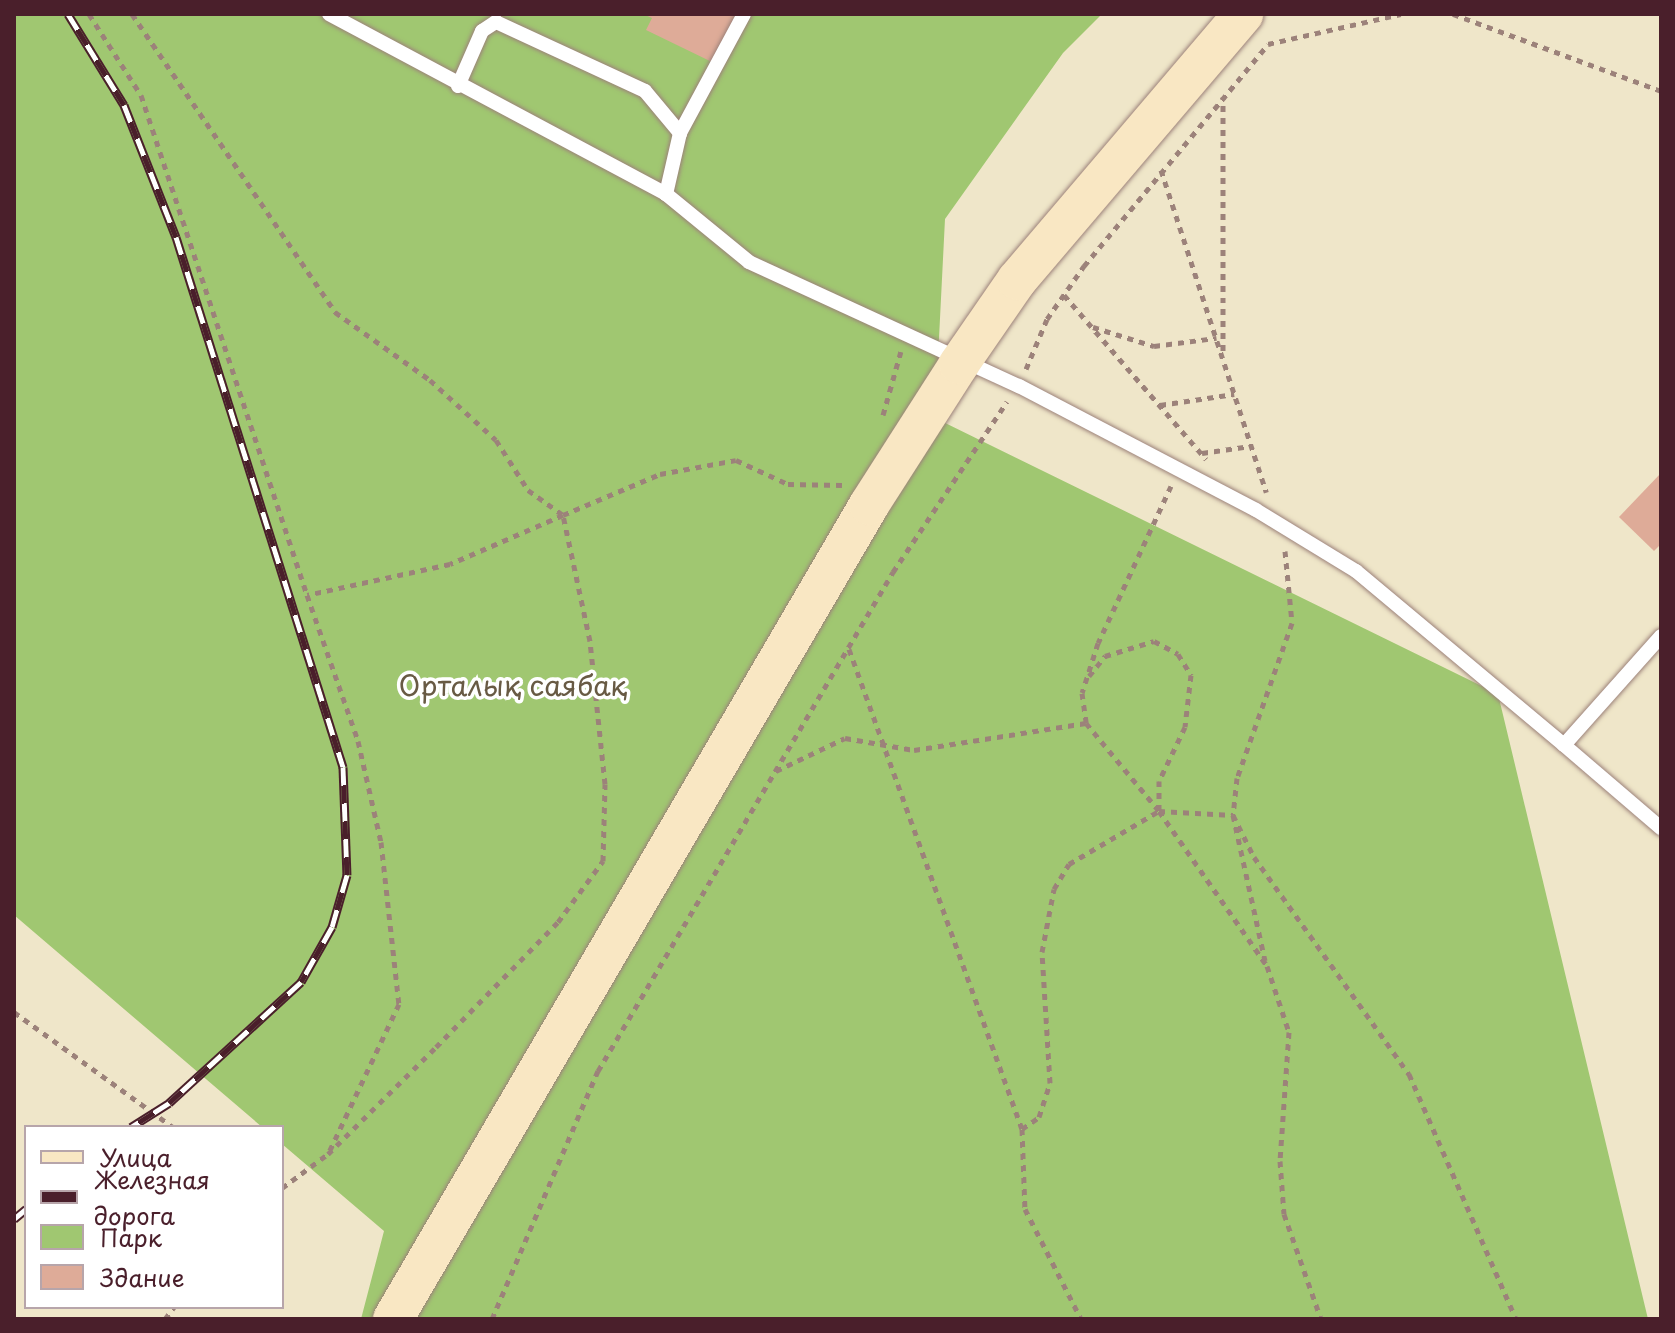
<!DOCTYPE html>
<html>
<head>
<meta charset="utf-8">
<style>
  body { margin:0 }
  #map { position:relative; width:1675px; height:1333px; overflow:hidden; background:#efe6c9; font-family:"Playpen Sans",sans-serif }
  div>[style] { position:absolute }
  .green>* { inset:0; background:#a0c771 }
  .building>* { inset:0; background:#deab98 }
  .path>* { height:5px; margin-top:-2.5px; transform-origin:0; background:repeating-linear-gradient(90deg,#9c827a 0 6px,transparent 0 12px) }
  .roads { filter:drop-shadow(0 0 2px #9c827a) drop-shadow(0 0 2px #9c827a) }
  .service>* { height:14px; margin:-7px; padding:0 7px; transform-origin:7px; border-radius:7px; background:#fff }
  .secondary>* { height:40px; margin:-20px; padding:0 20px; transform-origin:20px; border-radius:20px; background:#f9e7c3 }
  .rail>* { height:9px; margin-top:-4.5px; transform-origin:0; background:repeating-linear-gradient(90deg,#fff 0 18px,#4a1f2b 0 36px); box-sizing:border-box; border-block:2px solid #4a1f2b }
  span { translate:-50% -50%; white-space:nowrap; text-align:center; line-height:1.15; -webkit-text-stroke:7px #fff; paint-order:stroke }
  .park-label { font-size:28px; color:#685a44 }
  .frame { position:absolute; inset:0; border:16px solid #4a1f2b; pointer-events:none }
  .legend { position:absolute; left:24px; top:1125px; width:260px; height:184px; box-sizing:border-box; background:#fff; border:2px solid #b7a5aa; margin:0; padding:10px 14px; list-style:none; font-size:24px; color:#4a1f2b }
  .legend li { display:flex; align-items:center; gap:16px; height:40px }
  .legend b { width:40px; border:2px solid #b7a5aa }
</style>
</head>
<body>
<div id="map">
  <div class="green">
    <div style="clip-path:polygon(14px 14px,1102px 14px,1063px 53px,945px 219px,935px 418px,1498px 694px,1648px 1319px,361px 1319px,384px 1231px,282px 1144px,282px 1127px,262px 1127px,14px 915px)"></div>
  </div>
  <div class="building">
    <div style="clip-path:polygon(643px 14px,736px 14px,714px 63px,646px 30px,652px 18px)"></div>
    <div style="clip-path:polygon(1661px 473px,1661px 544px,1654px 551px,1619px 517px)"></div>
  </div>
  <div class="path">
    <div style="left:89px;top:14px;width:96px;rotate:57.3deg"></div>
    <div style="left:141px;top:95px;width:527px;rotate:71.63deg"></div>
    <div style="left:132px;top:14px;width:361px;rotate:55.7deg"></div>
    <div style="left:335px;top:312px;width:117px;rotate:35.6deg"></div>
    <div style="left:430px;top:380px;width:89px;rotate:42.3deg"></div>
    <div style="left:496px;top:440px;width:59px;rotate:57.4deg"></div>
    <div style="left:528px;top:490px;width:43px;rotate:35.5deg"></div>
    <div style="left:563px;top:515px;width:105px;rotate:-22.9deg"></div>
    <div style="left:660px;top:474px;width:77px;rotate:-10.4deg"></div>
    <div style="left:736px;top:460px;width:57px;rotate:24.8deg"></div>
    <div style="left:788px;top:484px;width:54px;rotate:1.1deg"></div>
    <div style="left:1453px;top:14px;width:222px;rotate:20.3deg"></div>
    <div style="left:1161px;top:170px;width:339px;rotate:71.9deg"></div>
    <div style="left:1064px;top:295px;width:217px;rotate:49.1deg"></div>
    <div style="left:1093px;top:327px;width:64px;rotate:17.3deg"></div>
    <div style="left:1154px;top:346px;width:63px;rotate:-7.4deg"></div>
    <div style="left:1223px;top:351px;width:254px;rotate:-90deg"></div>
    <div style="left:1026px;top:369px;width:54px;rotate:-67.2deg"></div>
    <div style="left:1047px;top:319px;width:65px;rotate:-55.1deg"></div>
    <div style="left:1084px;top:266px;width:288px;rotate:-50.3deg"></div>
    <div style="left:1268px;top:44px;width:136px;rotate:-12.7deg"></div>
    <div style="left:1160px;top:405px;width:75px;rotate:-8.5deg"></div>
    <div style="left:883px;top:415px;width:66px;rotate:-74.3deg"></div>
    <div style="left:1202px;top:453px;width:49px;rotate:-8.1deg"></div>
    <div style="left:1171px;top:486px;width:173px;rotate:114.9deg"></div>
    <div style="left:1098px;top:643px;width:52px;rotate:107.7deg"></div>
    <div style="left:1082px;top:693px;width:30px;rotate:82deg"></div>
    <div style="left:1086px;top:723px;width:114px;rotate:50.3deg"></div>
    <div style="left:1159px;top:811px;width:189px;rotate:55.1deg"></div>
    <div style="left:1267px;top:966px;width:70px;rotate:71.6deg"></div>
    <div style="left:1289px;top:1032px;width:129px;rotate:94deg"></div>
    <div style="left:1280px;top:1161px;width:53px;rotate:85.7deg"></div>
    <div style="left:1284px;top:1214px;width:111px;rotate:70.6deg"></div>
    <div style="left:1285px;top:551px;width:72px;rotate:84.4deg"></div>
    <div style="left:1292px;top:623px;width:164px;rotate:109.5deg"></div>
    <div style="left:1237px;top:778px;width:37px;rotate:96deg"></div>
    <div style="left:1233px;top:815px;width:47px;rotate:63.4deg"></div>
    <div style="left:1254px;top:857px;width:267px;rotate:54.5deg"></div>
    <div style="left:1409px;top:1074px;width:267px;rotate:66.4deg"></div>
    <div style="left:849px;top:649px;width:510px;rotate:70.18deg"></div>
    <div style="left:1022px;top:1129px;width:80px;rotate:87.9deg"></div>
    <div style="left:1025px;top:1209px;width:123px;rotate:63deg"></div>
    <div style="left:1089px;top:676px;width:26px;rotate:-51deg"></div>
    <div style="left:1105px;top:656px;width:51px;rotate:-17deg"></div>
    <div style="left:1154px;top:641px;width:27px;rotate:28deg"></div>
    <div style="left:1178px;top:654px;width:25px;rotate:58deg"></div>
    <div style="left:1191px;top:675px;width:52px;rotate:96.6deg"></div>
    <div style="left:1185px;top:727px;width:60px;rotate:115.7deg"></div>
    <div style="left:1159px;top:781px;width:30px;rotate:90deg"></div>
    <div style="left:776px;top:771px;width:76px;rotate:-25.6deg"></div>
    <div style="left:845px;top:738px;width:70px;rotate:9.9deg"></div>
    <div style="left:914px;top:750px;width:174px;rotate:-8.9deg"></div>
    <div style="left:14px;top:1012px;width:196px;rotate:35.9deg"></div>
    <div style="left:1022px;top:1129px;width:21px;rotate:-35deg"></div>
    <div style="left:1039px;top:1117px;width:36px;rotate:-72deg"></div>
    <div style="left:1050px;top:1083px;width:131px;rotate:-93.5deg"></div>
    <div style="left:1042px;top:952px;width:64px;rotate:-79.2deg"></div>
    <div style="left:1054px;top:889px;width:29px;rotate:-59deg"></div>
    <div style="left:1069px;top:864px;width:104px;rotate:-30.5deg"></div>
    <div style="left:1159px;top:811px;width:74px;rotate:3.1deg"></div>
    <div style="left:1233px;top:815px;width:149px;rotate:77.6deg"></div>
    <div style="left:282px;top:1188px;width:57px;rotate:-36.5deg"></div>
    <div style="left:328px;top:1154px;width:152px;rotate:-44.7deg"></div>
    <div style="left:436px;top:1047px;width:175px;rotate:-45.7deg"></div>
    <div style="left:558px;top:922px;width:76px;rotate:-53.6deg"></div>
    <div style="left:603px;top:861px;width:77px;rotate:-88.5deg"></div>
    <div style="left:605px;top:784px;width:144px;rotate:-96deg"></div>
    <div style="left:590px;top:641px;width:129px;rotate:-102.1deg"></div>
    <div style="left:563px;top:515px;width:123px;rotate:156.6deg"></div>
    <div style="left:450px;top:564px;width:146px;rotate:167.8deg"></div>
    <div style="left:307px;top:595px;width:155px;rotate:70.7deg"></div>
    <div style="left:358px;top:741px;width:104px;rotate:77.2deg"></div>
    <div style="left:381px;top:842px;width:163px;rotate:83.7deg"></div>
    <div style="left:399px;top:1004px;width:166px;rotate:115.3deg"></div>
    <div style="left:165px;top:1319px;width:15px;rotate:-53deg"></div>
    <div style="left:492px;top:1319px;width:270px;rotate:-66.9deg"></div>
    <div style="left:598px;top:1071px;width:580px;rotate:-59.41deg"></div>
    <div style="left:893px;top:572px;width:205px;rotate:-56.2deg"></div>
  </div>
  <div class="roads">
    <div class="service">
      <div style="left:329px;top:14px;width:382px;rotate:28.1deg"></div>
      <div style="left:666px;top:194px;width:107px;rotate:39.3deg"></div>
      <div style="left:749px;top:262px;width:297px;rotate:24.7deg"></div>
      <div style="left:1019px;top:386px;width:267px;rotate:27.6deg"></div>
      <div style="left:1256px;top:510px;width:117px;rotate:31.4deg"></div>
      <div style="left:1356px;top:571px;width:271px;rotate:39.9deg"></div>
      <div style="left:1564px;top:745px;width:146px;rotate:-48.3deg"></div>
      <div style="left:458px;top:86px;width:60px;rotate:-66.4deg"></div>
      <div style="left:482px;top:31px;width:17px;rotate:-33deg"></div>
      <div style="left:496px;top:22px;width:164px;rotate:24.8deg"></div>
      <div style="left:645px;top:91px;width:55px;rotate:50.2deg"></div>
      <div style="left:680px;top:133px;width:63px;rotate:102.9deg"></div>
      <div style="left:680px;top:133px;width:135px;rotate:-61.7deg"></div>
      <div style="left:1564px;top:745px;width:128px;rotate:40.6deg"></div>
    </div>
    <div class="secondary">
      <div style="left:393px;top:1319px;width:943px;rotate:-59.68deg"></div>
      <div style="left:869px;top:505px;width:167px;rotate:-57.4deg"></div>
      <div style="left:959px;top:364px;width:102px;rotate:-55.4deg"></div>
      <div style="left:1017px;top:280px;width:349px;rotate:-49.6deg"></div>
    </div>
  </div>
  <div class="rail">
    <div style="left:68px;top:14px;width:107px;rotate:58.4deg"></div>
    <div style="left:124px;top:105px;width:142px;rotate:68.5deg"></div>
    <div style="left:176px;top:237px;width:556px;rotate:72.51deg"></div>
    <div style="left:343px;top:767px;width:108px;rotate:87.9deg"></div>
    <div style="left:347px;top:875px;width:54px;rotate:106.1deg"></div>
    <div style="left:332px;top:927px;width:63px;rotate:119.4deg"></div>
    <div style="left:301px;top:982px;width:179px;rotate:137.5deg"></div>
    <div style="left:169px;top:1103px;width:45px;rotate:147.7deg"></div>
    <div style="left:14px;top:1219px;width:16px;rotate:-40deg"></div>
  </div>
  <div class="park-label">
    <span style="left:513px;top:685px">Орталық саябақ</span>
  </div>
  <div class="frame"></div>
  <ul class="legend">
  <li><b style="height:10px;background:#f9e7c3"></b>Улица</li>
  <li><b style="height:10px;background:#4a1f2b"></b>Железная дорога</li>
  <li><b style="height:22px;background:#a0c771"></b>Парк</li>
  <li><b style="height:22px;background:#deab98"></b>Здание</li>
  </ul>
</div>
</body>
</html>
